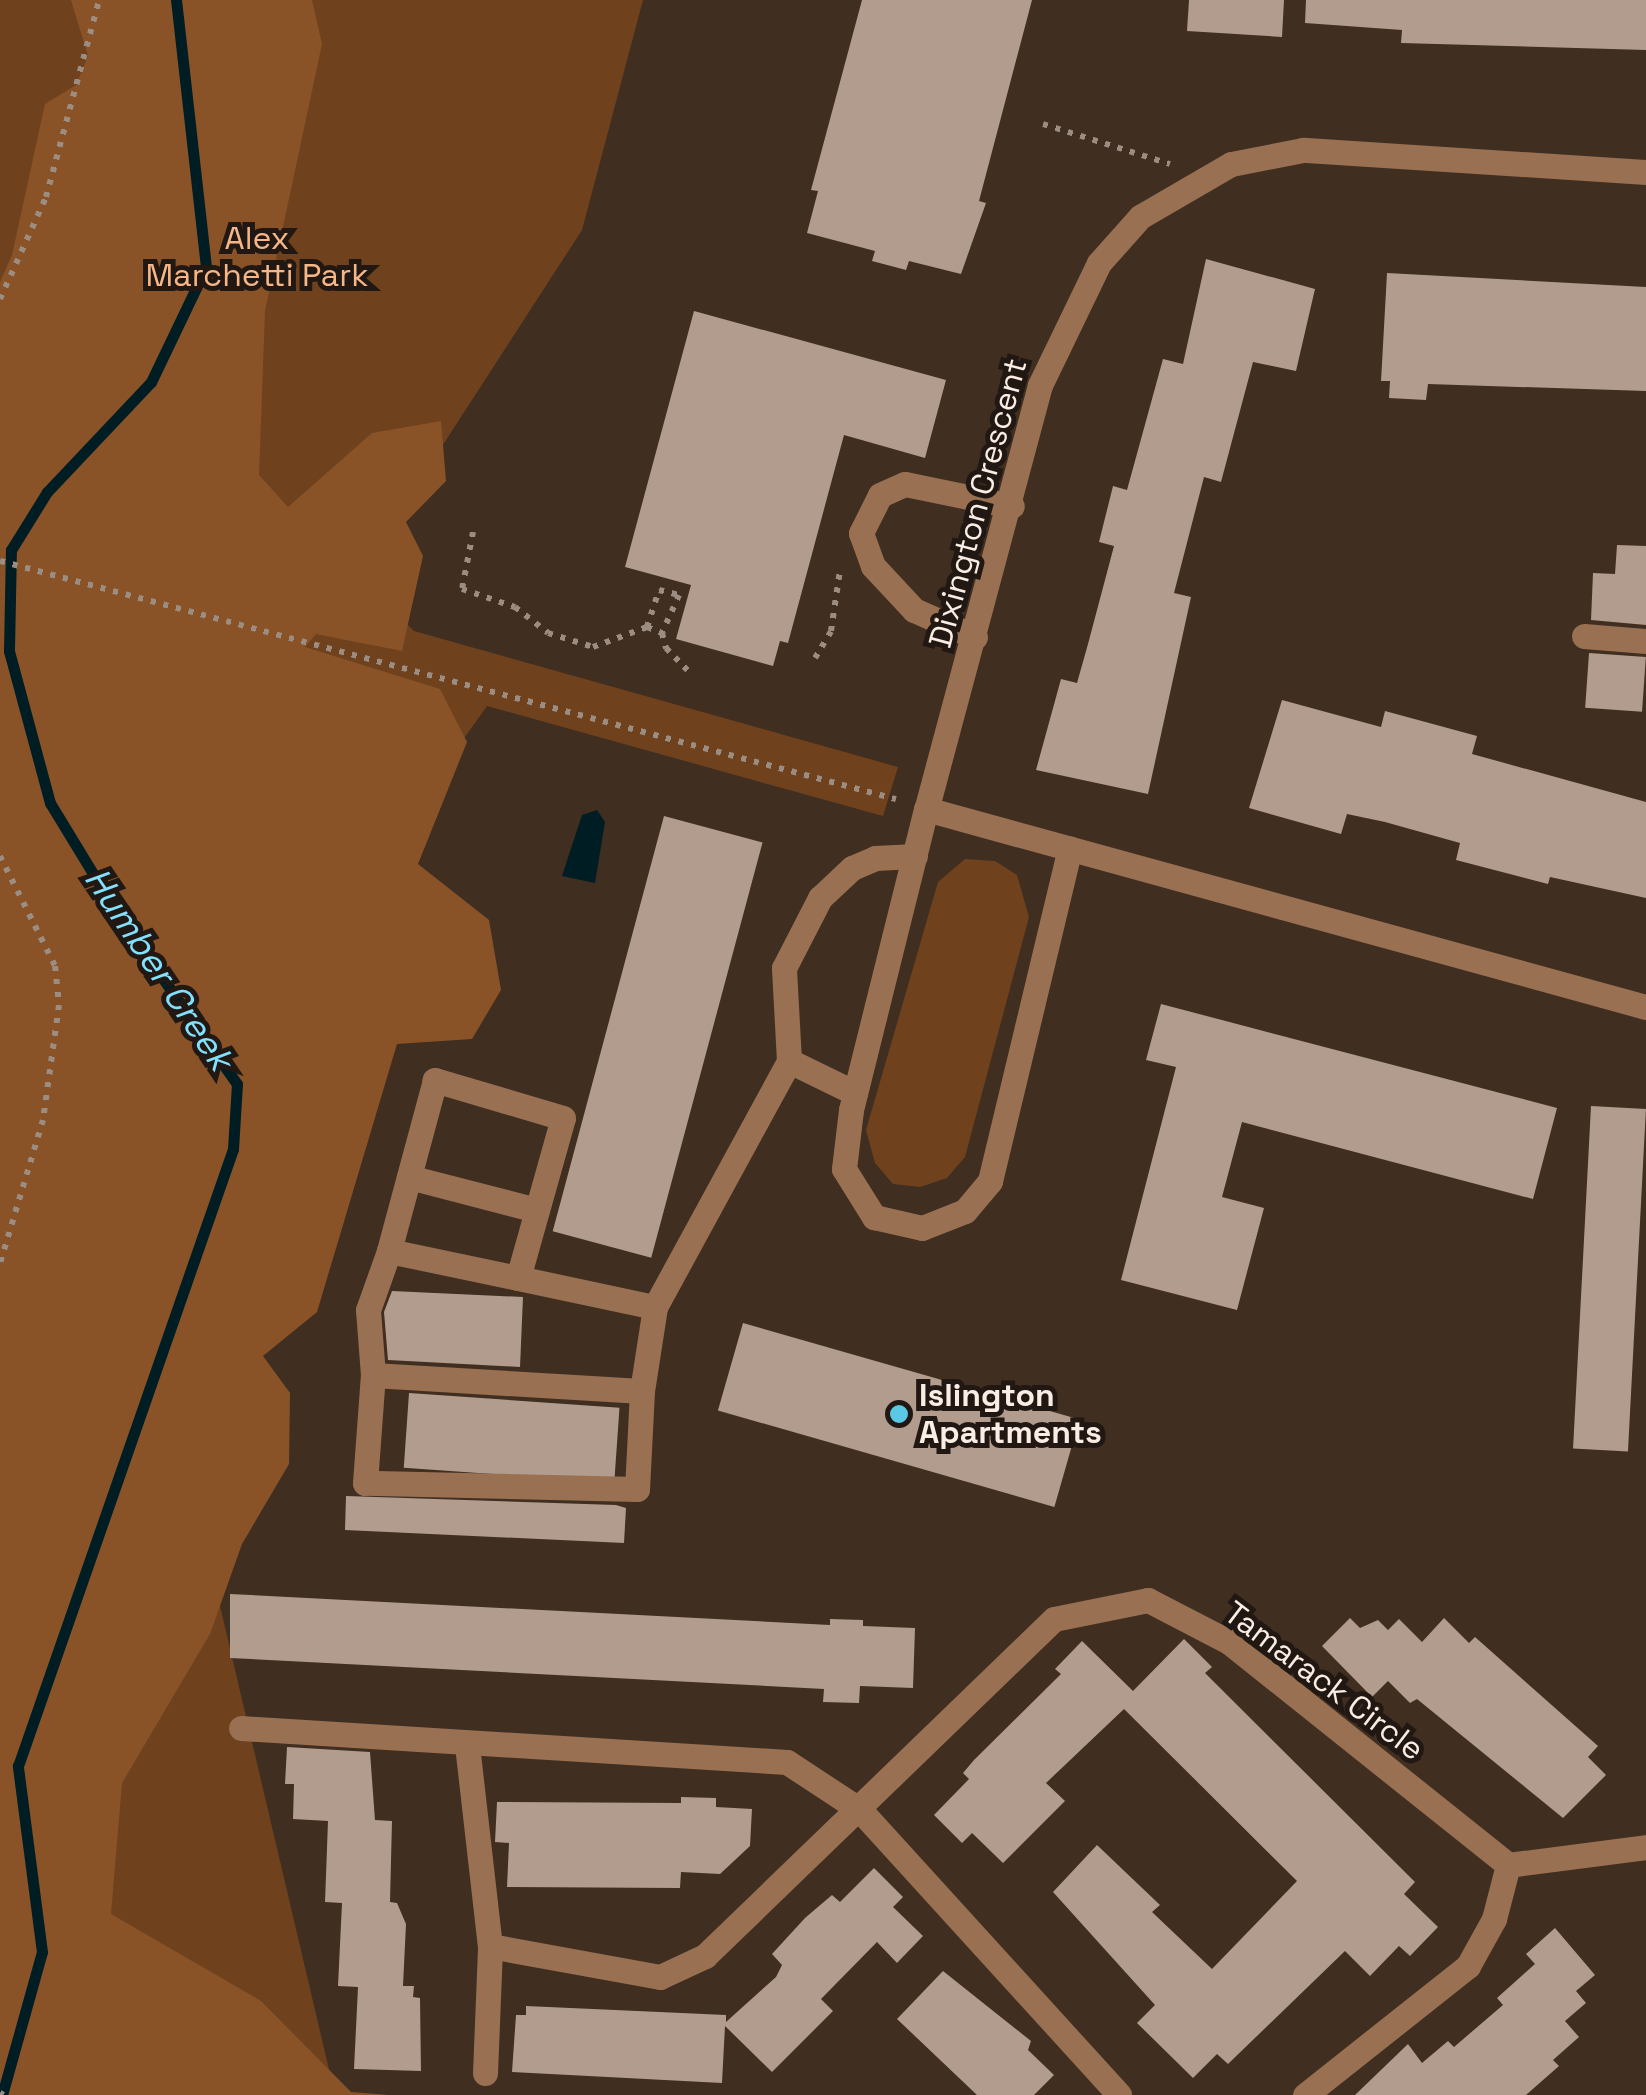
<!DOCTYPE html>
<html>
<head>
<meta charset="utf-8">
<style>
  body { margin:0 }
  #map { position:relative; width:1646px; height:2095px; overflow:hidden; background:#402e21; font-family:"Space Grotesk",sans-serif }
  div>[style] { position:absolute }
  .green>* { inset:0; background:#6f421d }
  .forest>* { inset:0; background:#895327 }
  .water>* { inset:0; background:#011d24 }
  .stream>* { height:11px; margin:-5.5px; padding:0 5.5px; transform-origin:5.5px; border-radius:5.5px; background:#011d24 }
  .building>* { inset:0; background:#b29c8d; transform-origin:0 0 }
  .path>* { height:6px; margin-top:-3px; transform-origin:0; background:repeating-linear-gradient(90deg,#9c8d82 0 5px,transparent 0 13px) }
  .minor>* { height:25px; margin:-12.5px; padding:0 12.5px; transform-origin:12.5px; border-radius:12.5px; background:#997051 }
  .dots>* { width:28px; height:28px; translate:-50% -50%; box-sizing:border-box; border:5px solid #211813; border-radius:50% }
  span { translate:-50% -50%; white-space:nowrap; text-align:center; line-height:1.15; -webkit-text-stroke:10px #211813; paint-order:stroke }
  .park-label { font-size:32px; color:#f7b686 }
  .street-label { font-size:32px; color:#f9ede4 }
  .poi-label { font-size:32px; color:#f9ede4; font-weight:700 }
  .left { translate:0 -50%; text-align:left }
  .water-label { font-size:35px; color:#82e1fd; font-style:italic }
</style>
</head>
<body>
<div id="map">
  <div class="green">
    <div style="clip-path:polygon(0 0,643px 0,582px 230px,358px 576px,414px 631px,898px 767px,883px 816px,487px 706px,308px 957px,217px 1593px,335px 2095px,0 2095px)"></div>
    <div style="clip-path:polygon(965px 859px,995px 861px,1017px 875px,1029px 917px,965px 1157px,947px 1178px,920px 1187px,893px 1184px,875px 1163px,866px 1130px,938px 882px)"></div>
  </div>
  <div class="forest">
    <div style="clip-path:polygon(71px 0,312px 0,322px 44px,265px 311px,259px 475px,288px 507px,372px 433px,441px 421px,446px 481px,406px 522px,423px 556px,402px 651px,316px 634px,305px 647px,440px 689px,467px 742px,418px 864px,489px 920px,501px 990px,472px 1039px,397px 1044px,317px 1312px,263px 1356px,290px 1393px,289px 1464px,242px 1544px,210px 1634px,122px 1783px,111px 1914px,261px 2001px,351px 2092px,389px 2095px,0 2095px,0 282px,12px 255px,45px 104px,76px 85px,88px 56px)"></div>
  </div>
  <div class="water">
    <div style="clip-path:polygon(597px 810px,605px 822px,595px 883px,562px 876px,582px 815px)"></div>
  </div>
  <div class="stream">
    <div style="left:2px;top:2095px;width:148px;rotate:-74.4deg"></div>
    <div style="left:42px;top:1952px;width:188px;rotate:-97.4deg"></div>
    <div style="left:18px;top:1766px;width:653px;rotate:-70.79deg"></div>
    <div style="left:233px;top:1149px;width:65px;rotate:-86.5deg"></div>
    <div style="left:237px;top:1084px;width:209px;rotate:-125.1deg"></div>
    <div style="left:117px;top:913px;width:129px;rotate:-121.3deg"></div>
    <div style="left:50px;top:803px;width:157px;rotate:-105.1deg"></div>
    <div style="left:9px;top:651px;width:101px;rotate:-88.9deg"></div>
    <div style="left:11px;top:550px;width:68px;rotate:-58.2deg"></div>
    <div style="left:47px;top:492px;width:151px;rotate:-46.6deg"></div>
    <div style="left:151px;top:382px;width:127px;rotate:-64.4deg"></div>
    <div style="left:206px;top:267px;width:269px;rotate:-96.4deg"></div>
  </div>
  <div class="building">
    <div style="clip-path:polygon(862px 0,1032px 0,979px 201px,986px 203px,961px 274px,909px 261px,906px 270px,872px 261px,875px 251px,807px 233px,818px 191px,811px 190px)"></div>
    <div style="clip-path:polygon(1189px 0,1284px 0,1282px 37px,1187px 31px)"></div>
    <div style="clip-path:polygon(1306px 0,1646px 0,1646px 50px,1401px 43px,1402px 30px,1305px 23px)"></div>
    <div style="clip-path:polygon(1206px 259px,1315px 289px,1296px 371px,1253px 362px,1221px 482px,1204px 477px,1174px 593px,1191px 597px,1148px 794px,1036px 770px,1061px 679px,1077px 683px,1088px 644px,1114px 546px,1099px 542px,1113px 486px,1127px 490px,1163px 359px,1183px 364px)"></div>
    <div style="clip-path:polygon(1387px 273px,1646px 287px,1646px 391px,1428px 384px,1426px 400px,1389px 398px,1390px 381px,1381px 381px)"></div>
    <div style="clip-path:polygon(694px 311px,946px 380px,925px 458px,844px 435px,788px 643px,780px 641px,773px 666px,676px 639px,691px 585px,625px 567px)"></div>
    <div style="clip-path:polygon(1617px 545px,1646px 546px,1646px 625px,1591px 620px,1593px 573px,1615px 574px)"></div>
    <div style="left:1589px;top:653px;width:57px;height:55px;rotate:4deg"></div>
    <div style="clip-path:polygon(1282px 700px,1381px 727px,1385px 711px,1477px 736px,1472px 754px,1646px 802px,1646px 898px,1550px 877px,1548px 884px,1456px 860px,1460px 843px,1385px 822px,1347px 814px,1341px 834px,1249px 808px)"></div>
    <div style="left:664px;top:816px;width:102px;height:430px;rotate:15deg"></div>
    <div style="clip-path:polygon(1161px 1004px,1557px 1108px,1533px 1199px,1242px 1122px,1222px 1197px,1264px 1208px,1237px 1310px,1121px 1280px,1176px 1067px,1146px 1060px)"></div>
    <div style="left:1591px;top:1106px;width:55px;height:343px;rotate:3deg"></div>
    <div style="clip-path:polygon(392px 1291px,523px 1297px,520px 1367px,388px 1360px,384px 1312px)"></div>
    <div style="left:743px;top:1323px;width:350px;height:91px;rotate:16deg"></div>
    <div style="left:409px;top:1393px;width:211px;height:75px;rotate:4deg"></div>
    <div style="clip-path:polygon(346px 1496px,616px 1505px,626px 1508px,624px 1543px,345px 1530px)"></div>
    <div style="clip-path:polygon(230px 1594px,830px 1625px,830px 1619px,863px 1620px,863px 1626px,915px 1628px,913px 1688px,860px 1686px,859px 1703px,823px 1702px,824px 1689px,230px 1658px)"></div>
    <div style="clip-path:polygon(1350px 1618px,1360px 1628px,1378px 1620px,1388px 1630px,1399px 1619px,1422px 1642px,1444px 1618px,1469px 1643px,1475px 1637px,1598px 1746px,1588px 1757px,1606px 1775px,1563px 1818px,1417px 1699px,1410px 1703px,1388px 1681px,1372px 1697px,1322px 1646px)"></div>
    <div style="clip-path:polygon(1184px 1639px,1212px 1667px,1205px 1673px,1415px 1882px,1404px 1894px,1438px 1927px,1410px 1956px,1399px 1946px,1370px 1976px,1345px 1951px,1228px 2064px,1217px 2054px,1193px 2078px,1137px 2023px,1155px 2005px,1053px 1892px,1097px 1845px,1160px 1905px,1152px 1912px,1212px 1969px,1297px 1881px,1124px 1709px,1046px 1783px,1065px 1801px,1003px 1863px,972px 1833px,962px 1843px,934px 1815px,969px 1779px,963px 1773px,974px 1760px,1061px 1674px,1055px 1669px,1082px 1641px,1133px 1691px)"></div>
    <div style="clip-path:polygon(287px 1747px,370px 1752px,375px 1820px,392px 1821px,390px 1902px,397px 1903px,406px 1924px,403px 1986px,414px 1986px,413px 1997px,420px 1998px,421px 2071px,354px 2069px,358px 1987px,338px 1986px,342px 1903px,325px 1902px,328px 1821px,293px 1819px,294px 1784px,285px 1784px)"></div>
    <div style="clip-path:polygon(681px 1797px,716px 1798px,716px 1807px,752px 1809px,750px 1846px,720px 1874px,681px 1872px,680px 1888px,507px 1887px,509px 1843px,495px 1842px,497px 1802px,681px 1803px)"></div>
    <div style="clip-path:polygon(874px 1868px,903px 1897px,893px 1907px,923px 1936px,897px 1963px,877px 1942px,821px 1999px,833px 2011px,772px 2072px,725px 2026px,722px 2083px,512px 2072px,516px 2015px,526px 2015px,526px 2006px,726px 2015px,726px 2022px,776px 1977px,782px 1965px,772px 1954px,805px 1918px,832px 1895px,840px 1902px)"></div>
    <div style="clip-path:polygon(1555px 1928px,1595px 1975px,1576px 1991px,1586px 2003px,1565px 2021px,1579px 2037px,1553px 2060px,1559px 2066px,1526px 2095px,1355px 2095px,1408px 2044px,1422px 2063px,1448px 2041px,1454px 2047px,1503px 2005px,1497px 1998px,1535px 1964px,1526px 1954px)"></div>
    <div style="clip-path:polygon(943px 1971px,1031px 2041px,1028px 2050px,1054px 2075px,1034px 2095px,977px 2095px,897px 2019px)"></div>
  </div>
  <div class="path">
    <div style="left:1043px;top:124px;width:133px;rotate:17.5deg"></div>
    <div style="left:0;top:299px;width:112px;rotate:-65.7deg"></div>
    <div style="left:46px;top:197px;width:204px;rotate:-74.9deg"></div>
    <div style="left:473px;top:532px;width:58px;rotate:100.9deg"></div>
    <div style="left:462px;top:589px;width:56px;rotate:18.8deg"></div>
    <div style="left:515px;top:607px;width:42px;rotate:38.2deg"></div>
    <div style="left:548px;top:633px;width:47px;rotate:17.3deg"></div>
    <div style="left:593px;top:647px;width:58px;rotate:-20.3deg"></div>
    <div style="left:647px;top:627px;width:16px;rotate:22deg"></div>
    <div style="left:0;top:561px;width:927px;rotate:14.88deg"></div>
    <div style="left:647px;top:627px;width:39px;rotate:-72deg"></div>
    <div style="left:659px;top:590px;width:21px;rotate:14deg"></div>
    <div style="left:679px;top:595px;width:42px;rotate:114.1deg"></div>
    <div style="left:662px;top:633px;width:16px;rotate:75deg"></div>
    <div style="left:666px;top:648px;width:33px;rotate:46deg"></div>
    <div style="left:815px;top:658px;width:31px;rotate:-59deg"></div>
    <div style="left:831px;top:631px;width:62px;rotate:-81.6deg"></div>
    <div style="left:0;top:856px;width:123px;rotate:63.4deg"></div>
    <div style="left:55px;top:966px;width:39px;rotate:84deg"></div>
    <div style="left:59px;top:1005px;width:116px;rotate:97.9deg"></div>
    <div style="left:43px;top:1120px;width:149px;rotate:106.7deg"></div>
    <div style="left:0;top:2093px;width:4px;rotate:27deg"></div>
  </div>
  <div class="minor">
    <div style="left:1646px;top:172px;width:344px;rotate:-176.3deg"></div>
    <div style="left:1303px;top:150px;width:73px;rotate:169deg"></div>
    <div style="left:1231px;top:164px;width:105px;rotate:149.8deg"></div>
    <div style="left:1140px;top:217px;width:62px;rotate:131.7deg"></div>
    <div style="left:1099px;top:263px;width:136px;rotate:115.8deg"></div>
    <div style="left:1040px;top:385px;width:439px;rotate:105deg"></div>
    <div style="left:926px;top:809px;width:747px;rotate:15.38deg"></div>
    <div style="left:1584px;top:636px;width:62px;rotate:4.6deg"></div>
    <div style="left:975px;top:637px;width:67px;rotate:-156.1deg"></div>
    <div style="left:914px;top:610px;width:60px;rotate:-133deg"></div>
    <div style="left:873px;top:566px;width:35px;rotate:-110deg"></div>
    <div style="left:861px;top:533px;width:42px;rotate:-63.4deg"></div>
    <div style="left:880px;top:495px;width:27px;rotate:-24deg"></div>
    <div style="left:905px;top:484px;width:109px;rotate:11.6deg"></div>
    <div style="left:926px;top:809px;width:310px;rotate:104deg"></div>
    <div style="left:851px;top:1110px;width:59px;rotate:96.8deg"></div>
    <div style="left:844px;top:1169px;width:57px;rotate:58deg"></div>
    <div style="left:874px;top:1217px;width:49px;rotate:12.9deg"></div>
    <div style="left:922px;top:1228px;width:46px;rotate:-21.6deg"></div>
    <div style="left:965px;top:1211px;width:39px;rotate:-50deg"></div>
    <div style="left:990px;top:1181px;width:342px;rotate:-76.5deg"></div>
    <div style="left:855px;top:1093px;width:73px;rotate:-154.1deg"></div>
    <div style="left:789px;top:1061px;width:93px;rotate:-93.1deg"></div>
    <div style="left:784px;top:968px;width:79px;rotate:-62.8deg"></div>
    <div style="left:820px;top:898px;width:44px;rotate:-43.2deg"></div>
    <div style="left:852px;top:868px;width:25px;rotate:-23deg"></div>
    <div style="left:875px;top:858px;width:40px;rotate:-2.9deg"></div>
    <div style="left:409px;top:1177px;width:132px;rotate:14.5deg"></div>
    <div style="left:518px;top:1278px;width:166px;rotate:-74.3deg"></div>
    <div style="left:563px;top:1118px;width:134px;rotate:-163.5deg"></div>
    <div style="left:435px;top:1080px;width:177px;rotate:105.1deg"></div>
    <div style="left:389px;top:1251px;width:132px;rotate:11.8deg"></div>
    <div style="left:518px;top:1278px;width:140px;rotate:12deg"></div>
    <div style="left:655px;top:1307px;width:280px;rotate:-61.4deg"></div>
    <div style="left:373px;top:1375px;width:65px;rotate:-94.4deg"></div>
    <div style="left:368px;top:1310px;width:63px;rotate:-70.4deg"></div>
    <div style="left:642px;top:1391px;width:98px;rotate:92.9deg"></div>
    <div style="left:637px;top:1489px;width:272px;rotate:-178.7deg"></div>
    <div style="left:365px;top:1483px;width:108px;rotate:-85.8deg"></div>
    <div style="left:373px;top:1375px;width:269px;rotate:3.4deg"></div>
    <div style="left:642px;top:1391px;width:85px;rotate:-81.2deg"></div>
    <div style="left:241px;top:1728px;width:547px;rotate:3.56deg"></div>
    <div style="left:787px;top:1762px;width:87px;rotate:33.3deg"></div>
    <div style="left:860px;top:1810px;width:385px;rotate:47.7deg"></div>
    <div style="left:467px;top:1745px;width:202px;rotate:83.5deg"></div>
    <div style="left:490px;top:1946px;width:173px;rotate:10.3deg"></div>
    <div style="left:660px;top:1977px;width:50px;rotate:-25deg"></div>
    <div style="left:705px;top:1956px;width:485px;rotate:-44deg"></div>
    <div style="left:1054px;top:1619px;width:96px;rotate:-11.4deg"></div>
    <div style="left:1148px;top:1600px;width:91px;rotate:27.4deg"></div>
    <div style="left:1229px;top:1642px;width:357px;rotate:38.6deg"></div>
    <div style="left:1508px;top:1865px;width:56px;rotate:104.5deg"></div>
    <div style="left:1494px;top:1919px;width:54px;rotate:119deg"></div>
    <div style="left:1468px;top:1966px;width:208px;rotate:141.6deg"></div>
    <div style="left:1508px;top:1865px;width:139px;rotate:-7.4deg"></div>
    <div style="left:485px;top:2073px;width:127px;rotate:-87.7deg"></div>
  </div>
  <div class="dots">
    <div style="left:899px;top:1414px;background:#5bc8e6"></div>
  </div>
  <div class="park-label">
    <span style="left:257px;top:257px">Alex<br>Marchetti Park</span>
  </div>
  <div class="street-label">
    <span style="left:978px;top:503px;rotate:-75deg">Dixington Crescent</span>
    <span style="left:1324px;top:1681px;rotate:37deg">Tamarack Circle</span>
  </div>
  <div class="poi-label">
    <span class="left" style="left:919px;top:1414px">Islington<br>Apartments</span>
  </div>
  <div class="water-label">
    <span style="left:159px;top:969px;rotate:56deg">Humber Creek</span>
  </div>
</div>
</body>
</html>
